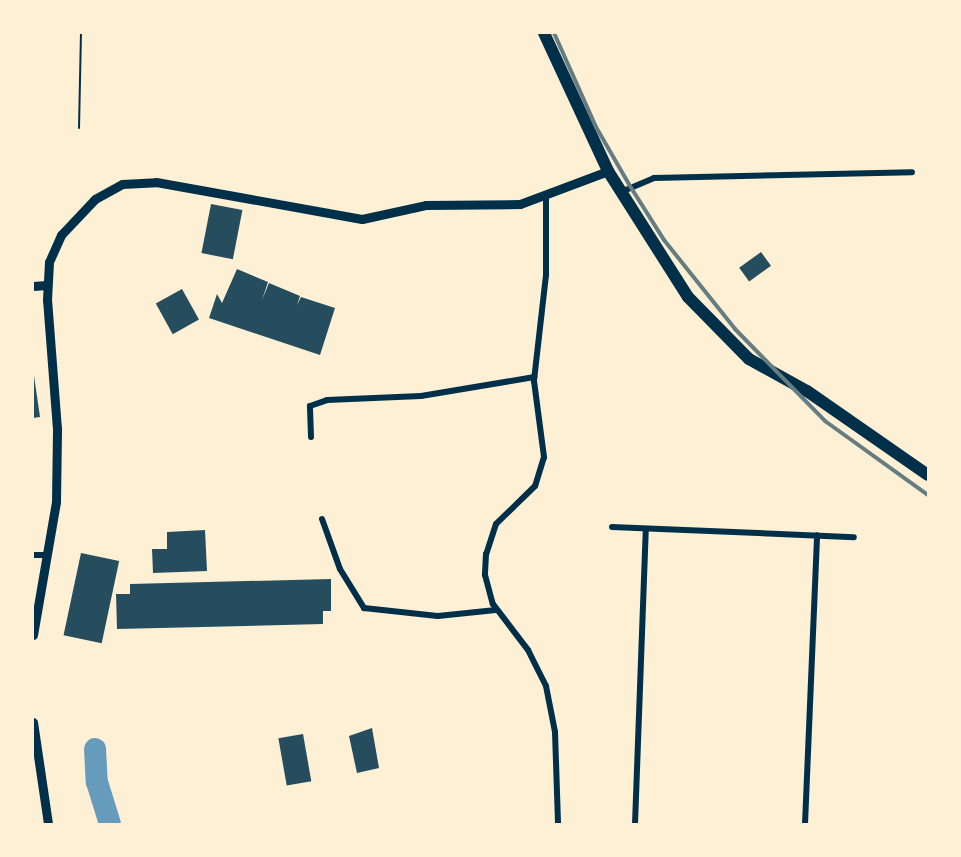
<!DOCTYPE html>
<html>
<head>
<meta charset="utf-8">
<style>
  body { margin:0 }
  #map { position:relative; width:961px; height:857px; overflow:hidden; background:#fdf0d5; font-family:"Noto Serif",serif }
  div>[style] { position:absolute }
  .river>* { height:22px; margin:-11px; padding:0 11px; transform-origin:11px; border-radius:11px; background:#669bbc }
  .building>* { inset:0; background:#264d5e; transform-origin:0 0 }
  .path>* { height:2px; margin:-1px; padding:0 1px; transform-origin:1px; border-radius:1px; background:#003049 }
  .minor>* { height:6px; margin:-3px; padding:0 3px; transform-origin:3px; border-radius:3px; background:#003049 }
  .tertiary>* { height:9px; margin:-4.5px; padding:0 4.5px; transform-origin:4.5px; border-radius:4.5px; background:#003049 }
  .trunk>* { height:12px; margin:-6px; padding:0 6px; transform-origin:6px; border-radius:6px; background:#003049 }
  .rail>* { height:4px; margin:-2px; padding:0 2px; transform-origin:2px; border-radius:2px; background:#657d81 }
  span { translate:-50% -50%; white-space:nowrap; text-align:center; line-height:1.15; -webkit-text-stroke:4.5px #fdf0d5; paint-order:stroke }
  .frame { position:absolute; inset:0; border:34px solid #fdf0d5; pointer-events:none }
</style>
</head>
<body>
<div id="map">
  <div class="river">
    <div style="left:95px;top:749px;width:33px;rotate:87deg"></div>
    <div style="left:97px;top:782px;width:44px;rotate:72.8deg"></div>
  </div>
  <div class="building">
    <div style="left:211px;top:204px;width:32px;height:50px;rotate:11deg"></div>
    <div style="left:761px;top:252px;width:17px;height:27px;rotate:54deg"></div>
    <div style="clip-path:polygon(237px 269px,268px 282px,262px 300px,269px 283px,300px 296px,297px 305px,301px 297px,335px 308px,320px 355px,209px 318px,217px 294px,222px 303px)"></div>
    <div style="left:182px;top:289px;width:35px;height:30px;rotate:61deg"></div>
    <div style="clip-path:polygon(33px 369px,40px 417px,33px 418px)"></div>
    <div style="clip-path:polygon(205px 530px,207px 571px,153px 573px,152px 549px,167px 549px,167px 532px)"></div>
    <div style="left:81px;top:553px;width:39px;height:84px;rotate:12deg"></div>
    <div style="clip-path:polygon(331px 579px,331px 611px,323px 611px,323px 624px,117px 629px,116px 594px,130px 594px,130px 584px)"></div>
    <div style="clip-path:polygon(372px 728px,379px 768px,357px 773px,349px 736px)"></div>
    <div style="left:303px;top:734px;width:48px;height:25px;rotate:80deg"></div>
  </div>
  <div class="path">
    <div style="left:79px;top:128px;width:95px;rotate:-88.8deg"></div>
  </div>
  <div class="minor">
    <div style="left:621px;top:192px;width:36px;rotate:-23deg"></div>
    <div style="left:654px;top:178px;width:258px;rotate:-1.3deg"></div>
    <div style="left:546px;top:197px;width:78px;rotate:90deg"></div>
    <div style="left:546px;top:275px;width:107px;rotate:96.5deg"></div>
    <div style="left:534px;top:381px;width:77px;rotate:82.5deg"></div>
    <div style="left:544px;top:457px;width:30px;rotate:107deg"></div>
    <div style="left:535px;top:486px;width:54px;rotate:135.7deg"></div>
    <div style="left:496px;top:524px;width:32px;rotate:108deg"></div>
    <div style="left:486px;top:554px;width:21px;rotate:93deg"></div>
    <div style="left:485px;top:575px;width:30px;rotate:75deg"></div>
    <div style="left:493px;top:604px;width:58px;rotate:52.7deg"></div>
    <div style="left:528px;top:650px;width:40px;rotate:63.4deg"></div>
    <div style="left:546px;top:686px;width:47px;rotate:78.9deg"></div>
    <div style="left:555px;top:732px;width:92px;rotate:88.1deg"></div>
    <div style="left:311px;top:437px;width:31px;rotate:-92deg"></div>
    <div style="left:310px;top:406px;width:18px;rotate:-19deg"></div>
    <div style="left:327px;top:400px;width:94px;rotate:-2.4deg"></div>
    <div style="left:421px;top:396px;width:115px;rotate:-9.5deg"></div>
    <div style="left:322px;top:519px;width:53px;rotate:70.2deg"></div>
    <div style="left:340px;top:569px;width:46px;rotate:58.4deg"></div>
    <div style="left:364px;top:608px;width:74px;rotate:6.2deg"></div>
    <div style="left:438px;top:616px;width:58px;rotate:-5.9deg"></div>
    <div style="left:612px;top:527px;width:242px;rotate:2.4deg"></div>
    <div style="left:33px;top:555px;width:15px"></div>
    <div style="left:635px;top:824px;width:295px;rotate:-87.9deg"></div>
    <div style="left:805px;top:824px;width:289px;rotate:-87.6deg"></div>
  </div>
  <div class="tertiary">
    <div style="left:33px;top:286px;width:14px;rotate:-4deg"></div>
    <div style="left:33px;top:635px;width:135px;rotate:-80.2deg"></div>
    <div style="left:56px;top:502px;width:73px;rotate:-89.2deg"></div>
    <div style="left:57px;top:429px;width:129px;rotate:-94.4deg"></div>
    <div style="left:47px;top:300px;width:38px;rotate:-87deg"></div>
    <div style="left:49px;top:262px;width:30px;rotate:-66deg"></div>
    <div style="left:61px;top:235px;width:50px;rotate:-46.6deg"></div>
    <div style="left:95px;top:199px;width:31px;rotate:-29deg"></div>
    <div style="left:122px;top:184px;width:34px;rotate:-3deg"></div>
    <div style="left:156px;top:182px;width:209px;rotate:10.2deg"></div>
    <div style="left:362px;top:219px;width:66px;rotate:-12.3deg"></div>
    <div style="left:426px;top:205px;width:94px;rotate:-0.6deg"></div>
    <div style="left:520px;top:204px;width:94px;rotate:-20.6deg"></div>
    <div style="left:33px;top:722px;width:103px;rotate:81.6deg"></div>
  </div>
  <div class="trunk">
    <div style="left:544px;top:33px;width:152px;rotate:65.1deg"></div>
    <div style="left:608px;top:171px;width:149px;rotate:57.6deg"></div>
    <div style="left:688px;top:297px;width:87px;rotate:45.5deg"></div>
    <div style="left:749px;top:359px;width:66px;rotate:28.9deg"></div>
    <div style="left:807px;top:391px;width:147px;rotate:34.8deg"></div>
  </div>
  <div class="rail">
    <div style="left:554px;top:33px;width:103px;rotate:65.9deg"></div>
    <div style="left:596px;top:127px;width:68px;rotate:60deg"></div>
    <div style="left:630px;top:186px;width:64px;rotate:57.8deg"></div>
    <div style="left:664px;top:240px;width:114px;rotate:51.4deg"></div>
    <div style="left:735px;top:329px;width:129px;rotate:45.6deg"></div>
    <div style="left:825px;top:421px;width:127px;rotate:35.7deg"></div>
  </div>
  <div class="frame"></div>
</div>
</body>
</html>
